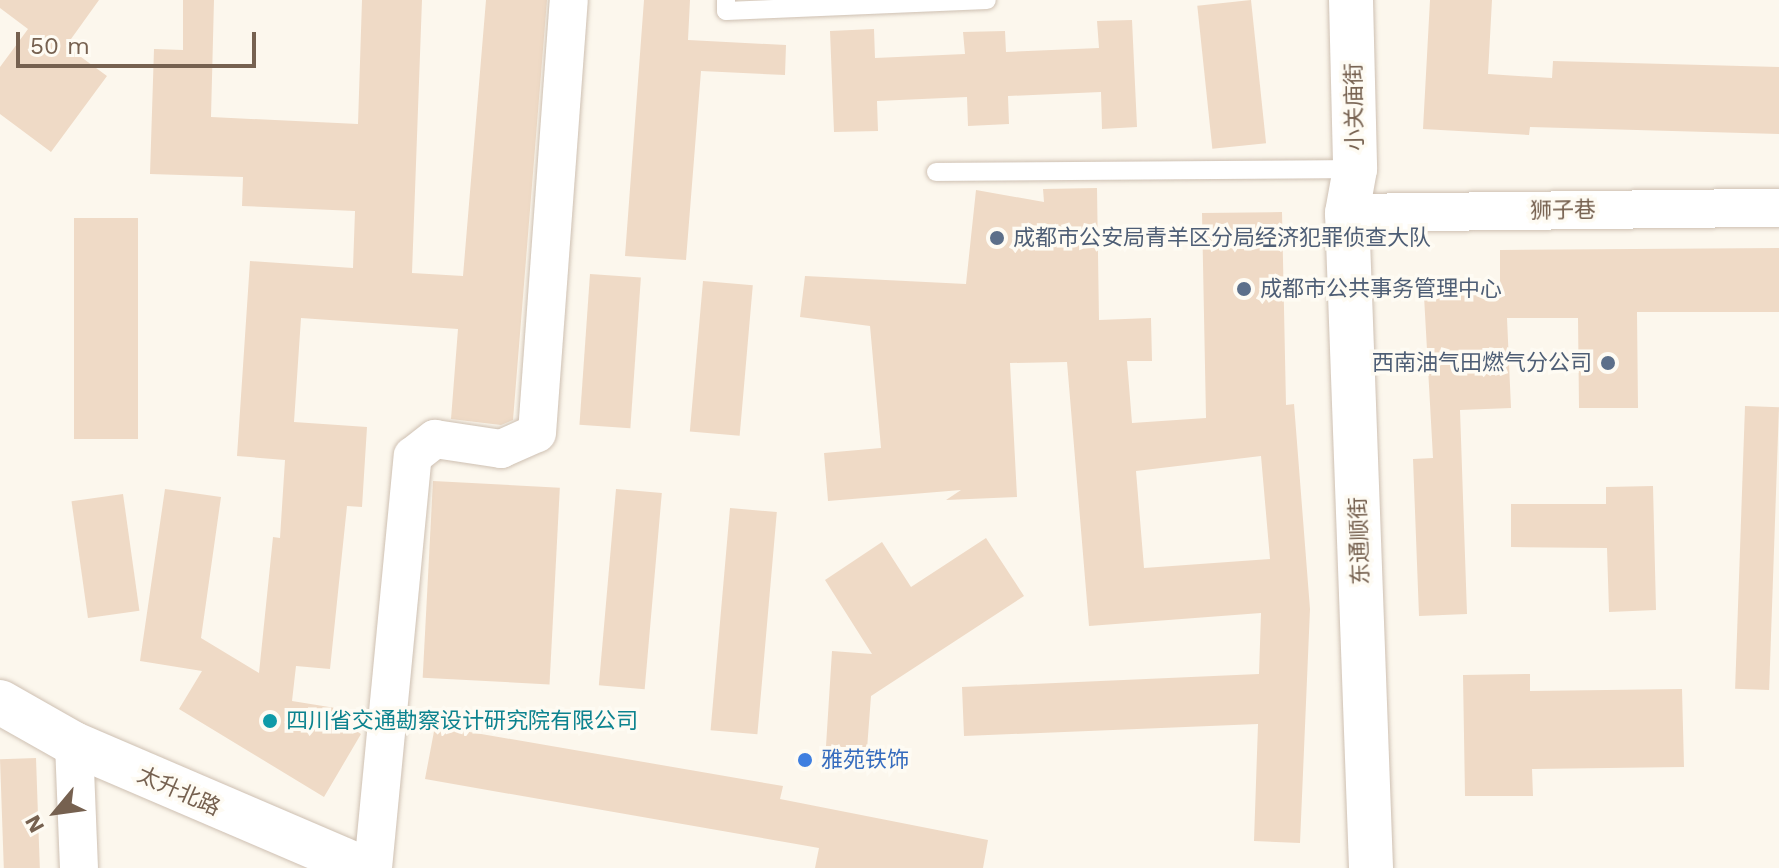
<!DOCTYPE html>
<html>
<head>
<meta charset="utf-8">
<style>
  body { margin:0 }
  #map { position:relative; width:1779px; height:868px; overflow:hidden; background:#fcf7ed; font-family:"Work Sans","Noto Sans SC",sans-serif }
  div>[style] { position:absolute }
  .building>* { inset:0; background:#efdac6; transform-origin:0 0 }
  .roads { filter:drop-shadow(0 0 2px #cec0b2) drop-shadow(0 0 2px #cec0b2) }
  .service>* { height:18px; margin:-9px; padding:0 9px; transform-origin:9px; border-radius:9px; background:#fff }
  .minor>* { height:38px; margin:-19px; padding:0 19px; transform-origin:19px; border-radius:19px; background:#fff }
  .tertiary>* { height:44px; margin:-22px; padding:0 22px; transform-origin:22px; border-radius:22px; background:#fff }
  .secondary>* { height:44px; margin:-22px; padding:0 22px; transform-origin:22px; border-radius:22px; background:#fff }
  .dots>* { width:22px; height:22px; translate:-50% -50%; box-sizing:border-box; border:4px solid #fefbf3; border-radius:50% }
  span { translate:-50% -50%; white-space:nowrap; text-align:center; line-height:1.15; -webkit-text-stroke:7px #fefbf3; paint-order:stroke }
  .street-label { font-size:22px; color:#766150 }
  .service-label { font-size:22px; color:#4e5e75 }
  .left { translate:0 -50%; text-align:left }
  .right { translate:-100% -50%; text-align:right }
  .culture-label { font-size:22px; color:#0d838f }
  .shop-label { font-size:22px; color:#366cbe }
  .north { position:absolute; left:16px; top:772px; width:80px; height:80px; -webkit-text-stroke:6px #fefbf3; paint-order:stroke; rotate:241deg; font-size:22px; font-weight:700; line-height:32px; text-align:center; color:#766150 }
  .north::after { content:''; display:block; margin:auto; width:28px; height:36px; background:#766150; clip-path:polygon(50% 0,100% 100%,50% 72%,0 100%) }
  .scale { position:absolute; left:16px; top:32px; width:240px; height:36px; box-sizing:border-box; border:4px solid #766150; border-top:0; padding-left:10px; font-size:24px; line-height:28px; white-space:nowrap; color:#766150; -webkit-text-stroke:6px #fefbf3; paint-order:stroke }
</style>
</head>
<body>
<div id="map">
  <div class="building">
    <div style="clip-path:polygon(0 0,99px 0,66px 46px,107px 76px,51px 152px,0 114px,0 67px,28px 29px,0 8px)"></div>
    <div style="clip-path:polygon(183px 0,214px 0,211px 117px,358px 124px,362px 0,422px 0,412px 273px,463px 276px,486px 0,547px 0,513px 420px,501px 425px,451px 419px,458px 329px,301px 318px,294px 422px,367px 427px,362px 507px,347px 506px,330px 669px,296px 666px,292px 701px,354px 711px,347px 725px,361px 734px,324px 797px,179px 709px,202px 671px,140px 661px,165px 489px,221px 497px,201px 638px,259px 673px,273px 537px,280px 538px,285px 460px,237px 456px,250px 261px,353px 268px,355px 211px,242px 206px,243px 177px,150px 174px,154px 49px,183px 50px)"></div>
    <div style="clip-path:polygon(644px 0,690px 0,688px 40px,786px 45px,785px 75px,701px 71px,686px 260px,625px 256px)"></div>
    <div style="left:1251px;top:0;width:144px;height:54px;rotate:84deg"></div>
    <div style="clip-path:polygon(1430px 0,1492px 0,1488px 74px,1552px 78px,1553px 61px,1779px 67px,1779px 134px,1530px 127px,1529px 135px,1423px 129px)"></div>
    <div style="clip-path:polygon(1132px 20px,1137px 127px,1102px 129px,1101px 92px,1008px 96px,1009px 124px,968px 126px,967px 97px,877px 101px,878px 131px,834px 132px,830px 31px,874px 29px,875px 58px,965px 54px,963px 32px,1005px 31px,1006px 52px,1099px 48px,1097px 21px)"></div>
    <div style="clip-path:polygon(evenodd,1097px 188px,1099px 320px,1151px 318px,1152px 361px,1127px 361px,1132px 423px,1206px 418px,1202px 213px,1282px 212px,1286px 405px,1294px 404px,1310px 609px,1300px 843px,1254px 841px,1258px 724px,964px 736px,962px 687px,1259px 674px,1261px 613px,1089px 626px,1067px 362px,1010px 363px,1017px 497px,946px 500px,961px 490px,828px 501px,824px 453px,881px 448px,870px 326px,800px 317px,805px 276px,966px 284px,976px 190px,1044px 202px,1043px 189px,1097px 188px,1261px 456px,1270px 559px,1144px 568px,1136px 471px,1261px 456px)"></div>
    <div style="left:74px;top:218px;width:64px;height:221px"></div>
    <div style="clip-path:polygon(1779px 248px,1779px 312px,1637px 312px,1638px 408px,1579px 408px,1578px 318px,1507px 318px,1511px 408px,1460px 410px,1467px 614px,1419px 616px,1413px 459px,1433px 458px,1424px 296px,1500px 292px,1500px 250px)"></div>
    <div style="left:590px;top:274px;width:51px;height:151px;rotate:4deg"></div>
    <div style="left:703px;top:281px;width:50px;height:151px;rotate:5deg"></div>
    <div style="left:1745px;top:406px;width:34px;height:283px;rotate:2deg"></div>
    <div style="left:433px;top:481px;width:127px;height:197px;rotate:3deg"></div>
    <div style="clip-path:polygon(1653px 486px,1656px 610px,1609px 612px,1607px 548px,1511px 547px,1511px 504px,1606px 504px,1606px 487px)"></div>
    <div style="left:616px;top:489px;width:46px;height:197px;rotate:5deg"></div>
    <div style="left:123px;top:494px;width:118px;height:52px;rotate:82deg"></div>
    <div style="left:730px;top:508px;width:47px;height:223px;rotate:5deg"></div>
    <div style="clip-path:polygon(986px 538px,1024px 596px,871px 696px,867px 749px,826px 746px,832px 651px,872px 654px,825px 580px,882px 542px,911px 587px)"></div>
    <div style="clip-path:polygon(1530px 674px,1530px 691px,1682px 689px,1684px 767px,1532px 769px,1533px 796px,1465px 796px,1463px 675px)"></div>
    <div style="clip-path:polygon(435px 726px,783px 786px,780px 799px,988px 840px,983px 868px,815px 868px,819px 848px,425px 779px)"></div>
    <div style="left:36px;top:758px;width:110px;height:36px;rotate:88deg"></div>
  </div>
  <div class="roads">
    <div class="service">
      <div style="left:726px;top:0;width:11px;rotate:90deg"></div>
      <div style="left:726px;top:11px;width:261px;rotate:-2.4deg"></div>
      <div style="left:936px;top:172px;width:419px;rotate:-0.4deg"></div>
    </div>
    <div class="minor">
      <div style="left:1347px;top:213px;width:432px;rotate:-0.7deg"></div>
      <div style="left:74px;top:744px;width:124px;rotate:87.7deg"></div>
      <div style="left:373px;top:868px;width:414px;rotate:-84.5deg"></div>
      <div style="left:413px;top:456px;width:28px;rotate:-38deg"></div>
      <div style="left:435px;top:439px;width:67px;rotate:8.6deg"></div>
      <div style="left:501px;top:449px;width:39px;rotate:-24deg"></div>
      <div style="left:537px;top:433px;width:434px;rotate:-85.8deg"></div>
    </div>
    <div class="tertiary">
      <div style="left:1351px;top:0;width:169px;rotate:88.6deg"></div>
      <div style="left:1355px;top:169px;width:45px;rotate:100.3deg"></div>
      <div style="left:1347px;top:213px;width:655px;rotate:87.9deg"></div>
    </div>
    <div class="secondary">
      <div style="left:0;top:702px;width:85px;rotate:29.6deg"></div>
      <div style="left:74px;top:744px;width:314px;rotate:23.2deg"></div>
    </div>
  </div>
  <div class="dots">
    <div style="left:997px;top:238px;background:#5c6f8a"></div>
    <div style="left:1244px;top:289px;background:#5c6f8a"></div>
    <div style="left:1608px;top:363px;background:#5c6f8a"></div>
    <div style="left:270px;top:721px;background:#0f9aa8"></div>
    <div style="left:805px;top:760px;background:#3f7fe0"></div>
  </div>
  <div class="street-label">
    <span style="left:1354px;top:107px;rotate:-91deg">小关庙街</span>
    <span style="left:1563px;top:210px;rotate:-1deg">狮子巷</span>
    <span style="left:1359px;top:541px;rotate:-92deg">东通顺街</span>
    <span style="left:179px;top:791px;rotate:24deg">太升北路</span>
  </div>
  <div class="service-label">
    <span class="left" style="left:1013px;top:238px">成都市公安局青羊区分局经济犯罪侦查大队</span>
    <span class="left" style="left:1260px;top:289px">成都市公共事务管理中心</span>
    <span class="right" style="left:1592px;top:363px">西南油气田燃气分公司</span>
  </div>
  <div class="culture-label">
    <span class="left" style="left:286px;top:721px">四川省交通勘察设计研究院有限公司</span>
  </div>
  <div class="shop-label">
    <span class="left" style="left:821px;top:760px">雅苑铁饰</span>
  </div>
  <div class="north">N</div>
  <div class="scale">50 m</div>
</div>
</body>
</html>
